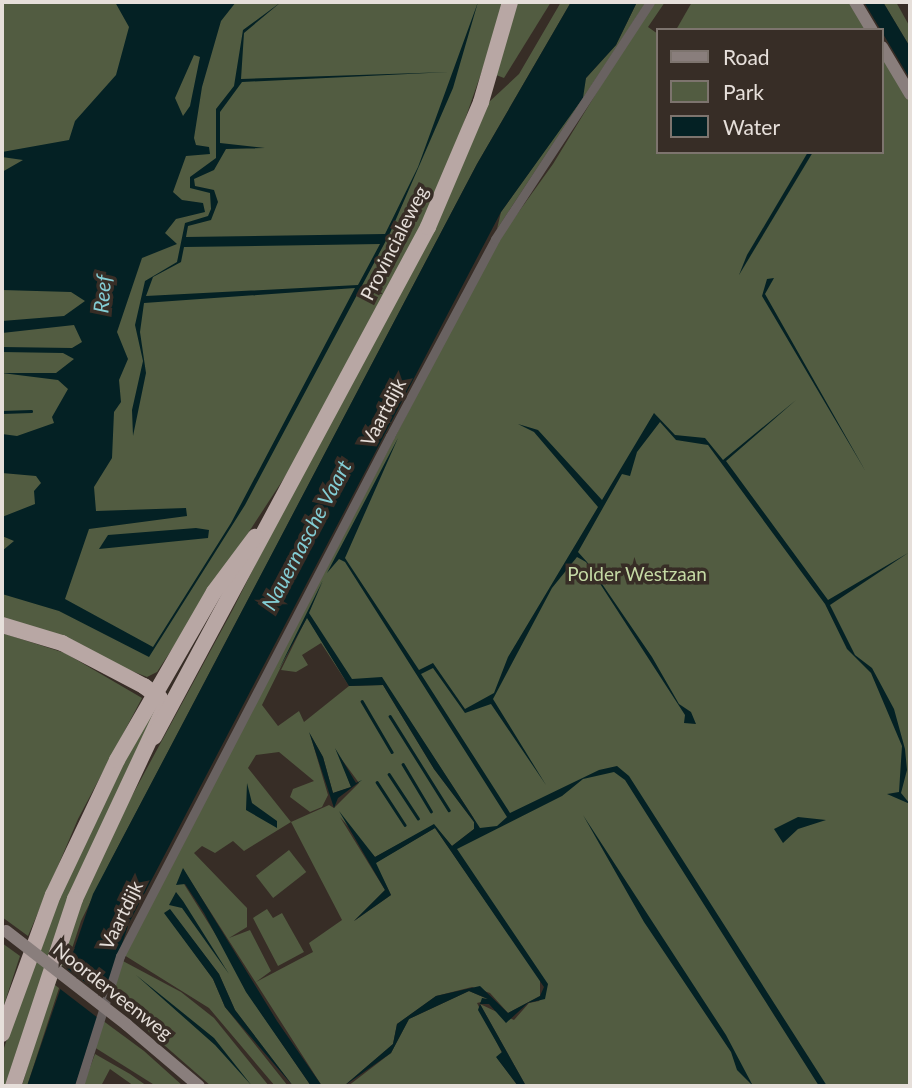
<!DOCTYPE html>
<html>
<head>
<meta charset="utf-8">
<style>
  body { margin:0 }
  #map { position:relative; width:912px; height:1088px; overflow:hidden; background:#372d26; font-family:Lato,sans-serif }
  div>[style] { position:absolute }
  .green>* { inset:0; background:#525c41; transform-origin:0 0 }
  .water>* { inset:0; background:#042124 }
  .pier>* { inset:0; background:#372d26 }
  .stream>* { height:2.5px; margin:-1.25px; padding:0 1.25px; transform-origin:1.25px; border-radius:1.25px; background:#042124 }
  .street>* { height:9px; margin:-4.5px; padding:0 4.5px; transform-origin:4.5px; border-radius:4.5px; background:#696261 }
  .secondary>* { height:12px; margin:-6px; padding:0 6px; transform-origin:6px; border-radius:6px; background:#897e7c }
  .highway>* { height:16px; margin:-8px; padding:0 8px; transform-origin:8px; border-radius:8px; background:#b8a7a4 }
  .secondary-bridge>* { height:12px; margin:-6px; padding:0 6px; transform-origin:6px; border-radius:6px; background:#897e7c }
  span { translate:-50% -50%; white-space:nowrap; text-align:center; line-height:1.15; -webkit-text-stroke:7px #372d26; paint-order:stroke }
  .street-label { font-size:19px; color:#e6dfda }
  .park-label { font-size:19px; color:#c4d9a4 }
  .water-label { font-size:21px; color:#83cdd4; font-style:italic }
  .frame { position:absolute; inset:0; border:4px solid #e6dfda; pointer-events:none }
  .legend { position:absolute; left:656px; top:28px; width:228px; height:126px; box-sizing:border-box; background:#372d26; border:2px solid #7d746e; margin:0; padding:9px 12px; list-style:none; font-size:21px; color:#e6dfda }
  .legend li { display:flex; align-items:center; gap:14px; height:35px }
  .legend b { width:35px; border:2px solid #7d746e }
</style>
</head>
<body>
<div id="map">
  <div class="green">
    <div style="clip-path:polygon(2px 2px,506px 2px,440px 191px,311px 437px,157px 672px,147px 677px,2px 620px)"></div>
    <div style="clip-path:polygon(515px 2px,551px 2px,504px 78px,496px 75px)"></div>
    <div style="clip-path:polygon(561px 2px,571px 2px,477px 164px,110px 862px,81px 921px,27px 1086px,22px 1086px,54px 976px,100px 855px,232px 611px,489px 102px,519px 74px)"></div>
    <div style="clip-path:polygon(637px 2px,646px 2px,497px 229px,501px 212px,566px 121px,586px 78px,616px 45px)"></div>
    <div style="clip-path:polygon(evenodd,652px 2px,665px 2px,648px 27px,658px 34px,658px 152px,882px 152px,882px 54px,910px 99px,910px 1086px,526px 1086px,480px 1004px,514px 1020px,529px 1003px,539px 1001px,547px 986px,540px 979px,540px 996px,508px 1013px,490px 993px,472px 987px,436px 996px,397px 1024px,393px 1044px,344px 1086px,322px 1086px,183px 869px,184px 884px,241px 975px,246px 991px,311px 1086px,293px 1086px,235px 1010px,219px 974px,170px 910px,165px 913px,213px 979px,225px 1007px,288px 1086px,275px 1086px,209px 1008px,124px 955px,497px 242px,553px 164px,652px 2px,324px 580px,308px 613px,354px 684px,383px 680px,473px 817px,480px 833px,456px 849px,521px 952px,435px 828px,375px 863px,391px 895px,354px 921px,385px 890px,340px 817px,375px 857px,434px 825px,452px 846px,474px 829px,474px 822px,434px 769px,383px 685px,349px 686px,307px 617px,281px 670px,296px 672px,308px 665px,302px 655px,321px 643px,349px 686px,304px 722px,299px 711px,278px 726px,262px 705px,324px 580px,652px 2px,310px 734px,323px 757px,333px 793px,351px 787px,340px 757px,359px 783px,334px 808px,329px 805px,291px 822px,248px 768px,256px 755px,279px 752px,314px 781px,293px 789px,290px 797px,310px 812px,322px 807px,328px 795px,310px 734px,652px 2px,291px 822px,342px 920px,309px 943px,313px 952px,256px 982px,271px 971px,250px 930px,229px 938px,247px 927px,247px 908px,194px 853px,202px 846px,215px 853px,233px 841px,244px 851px,291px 822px)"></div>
    <div style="clip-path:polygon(692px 2px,850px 2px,867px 30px,676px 30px)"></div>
    <div style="clip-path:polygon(883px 2px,896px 2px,910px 27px,910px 47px)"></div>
    <div style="clip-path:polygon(2px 633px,65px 653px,142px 698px,78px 819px,28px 936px,2px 917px)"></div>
    <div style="clip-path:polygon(155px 702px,155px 724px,73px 885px,9px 1086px,2px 1086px,2px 1054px,33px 961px,89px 827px)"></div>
    <div style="left:289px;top:850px;width:28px;height:42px;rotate:52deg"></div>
    <div style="clip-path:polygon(267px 909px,273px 918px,282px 913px,304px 952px,278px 966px,253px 918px)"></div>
    <div style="clip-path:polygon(2px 943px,20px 956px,2px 1011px)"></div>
    <div style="clip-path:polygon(121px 960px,181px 992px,214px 1018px,269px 1086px,211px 1086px,109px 997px)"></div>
    <div style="clip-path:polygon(469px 991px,490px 1000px,477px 1003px,502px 1053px,497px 1058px,518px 1086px,348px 1086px,391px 1053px,409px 1019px)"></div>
    <div style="clip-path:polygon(102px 1020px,144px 1051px,183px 1086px,156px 1086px,94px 1047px)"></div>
    <div style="clip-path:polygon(95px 1054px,130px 1074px,147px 1086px,134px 1086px,110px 1069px,101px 1086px,83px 1086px)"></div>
  </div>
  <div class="water">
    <div style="clip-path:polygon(evenodd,115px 2px,236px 2px,221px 21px,202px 87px,194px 138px,196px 145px,209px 147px,210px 154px,186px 156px,173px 192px,182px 200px,203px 203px,205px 212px,176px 219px,165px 233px,177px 244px,142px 258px,117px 332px,128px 359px,119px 380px,121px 402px,114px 412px,112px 458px,94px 487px,96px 511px,186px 508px,187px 516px,89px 529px,65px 599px,153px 647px,231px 523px,355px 288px,144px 303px,140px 332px,146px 373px,133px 436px,132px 410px,143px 361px,135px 325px,145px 281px,177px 262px,185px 223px,208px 216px,211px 209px,210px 193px,190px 188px,190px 177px,216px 158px,216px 109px,234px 86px,243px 30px,281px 2px,244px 33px,241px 79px,449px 72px,242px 82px,220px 112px,220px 143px,265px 148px,226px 149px,214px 170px,194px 179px,195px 186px,214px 190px,218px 202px,211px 220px,188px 226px,186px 237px,385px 234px,418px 167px,478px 2px,453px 88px,390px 233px,245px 505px,149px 657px,59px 611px,2px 594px,2px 551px,14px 541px,2px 536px,2px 517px,35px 504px,34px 491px,41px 483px,36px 476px,2px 473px,2px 434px,17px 436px,54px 423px,52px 417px,68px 389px,58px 380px,2px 373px,56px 373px,74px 359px,63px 353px,2px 352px,2px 347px,72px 348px,82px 342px,74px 325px,2px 333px,2px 321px,64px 316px,85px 301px,71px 292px,2px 290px,2px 172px,23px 160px,2px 157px,2px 152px,69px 140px,75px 121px,116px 75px,129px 27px,115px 2px,194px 55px,200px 57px,190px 106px,183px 116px,175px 98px,194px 55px,115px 2px,380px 244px,358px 285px,146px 296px,153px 277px,181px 262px,184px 247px,380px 244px)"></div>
    <div style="clip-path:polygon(571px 2px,637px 2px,616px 45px,586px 78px,583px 98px,501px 212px,129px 923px,75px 1086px,27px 1086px,93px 894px,477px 164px)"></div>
    <div style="clip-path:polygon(864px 2px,883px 2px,910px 47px,910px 79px)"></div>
    <div style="clip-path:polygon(808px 152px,813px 152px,739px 275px,747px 255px)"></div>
    <div style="clip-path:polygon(774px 278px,765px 294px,866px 472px,762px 296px,767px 279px)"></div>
    <div style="clip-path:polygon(796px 400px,726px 461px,828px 600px,908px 553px,830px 605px,855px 655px,872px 668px,894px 709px,905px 749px,907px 770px,901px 793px,910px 804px,887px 794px,899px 792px,902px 746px,871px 673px,847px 649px,825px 604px,708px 445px,676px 440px,660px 422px,637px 452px,630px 476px,622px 474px,578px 552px,587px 562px,652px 657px,679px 704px,691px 712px,696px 724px,684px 723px,685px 715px,586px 562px,577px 557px,552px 588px,493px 699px,546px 785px,491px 704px,465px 713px,433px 668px,421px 674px,510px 813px,599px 770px,617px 766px,629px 776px,827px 1086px,819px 1086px,625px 780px,614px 772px,583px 779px,562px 796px,457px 849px,548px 984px,545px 999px,528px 1003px,506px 1023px,489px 1004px,480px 1004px,526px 1086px,518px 1086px,496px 1057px,502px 1052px,478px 1010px,482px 998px,488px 999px,469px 991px,409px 1019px,391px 1053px,344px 1086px,393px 1044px,397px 1024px,436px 996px,480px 986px,508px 1013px,540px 996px,544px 987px,435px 828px,376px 863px,391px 895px,354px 921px,385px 890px,339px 811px,375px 857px,434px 824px,452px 846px,474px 829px,474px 822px,434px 769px,383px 685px,349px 686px,307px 618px,279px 669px,323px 580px,309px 613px,352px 679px,382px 677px,480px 828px,497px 826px,507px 817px,345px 562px,339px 559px,327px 573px,398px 438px,345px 558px,419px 670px,433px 663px,465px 709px,494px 693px,508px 657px,598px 507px,534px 432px,518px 424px,538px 430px,602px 500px,654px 413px,675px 435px,705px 438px,723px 460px)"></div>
    <div style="clip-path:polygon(196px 528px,209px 530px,208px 538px,99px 549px,108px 535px)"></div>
    <div style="clip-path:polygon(309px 732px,323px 757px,333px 793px,351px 787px,335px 748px,356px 783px,362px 780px,338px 798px,334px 808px)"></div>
    <div style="clip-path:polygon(247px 783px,252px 803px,277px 821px,277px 828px,246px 810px)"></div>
    <div style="clip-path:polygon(583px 815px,726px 1035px,753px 1086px,737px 1070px,731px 1052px,644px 922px)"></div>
    <div style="clip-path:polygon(798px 817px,826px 820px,798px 829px,783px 843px,774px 829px)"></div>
    <div style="clip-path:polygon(183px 868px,277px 1021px,322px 1086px,311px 1086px,246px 992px,204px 913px,185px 884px,176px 885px)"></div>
    <div style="clip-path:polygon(176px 892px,183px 901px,229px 974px,182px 908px,169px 905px)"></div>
    <div style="clip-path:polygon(170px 909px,219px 974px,235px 1010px,293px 1086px,225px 1007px,213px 979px,164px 913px)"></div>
    <div style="clip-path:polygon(136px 975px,214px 1038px,252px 1086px,215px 1045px)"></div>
  </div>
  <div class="pier">
    <div style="clip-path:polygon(62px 965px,105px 997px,98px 1018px,55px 985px)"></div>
  </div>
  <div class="stream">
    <div style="left:2px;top:412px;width:29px;rotate:-2deg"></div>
    <div style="left:362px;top:701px;width:59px;rotate:59.5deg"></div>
    <div style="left:390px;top:716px;width:111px;rotate:57.9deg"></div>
    <div style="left:403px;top:764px;width:55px;rotate:59.2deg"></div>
    <div style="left:389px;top:774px;width:53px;rotate:56.6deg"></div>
    <div style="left:377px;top:782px;width:51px;rotate:56.9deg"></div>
  </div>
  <div class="street">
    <div style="left:79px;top:1086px;width:136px;rotate:-72.5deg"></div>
    <div style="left:120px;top:956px;width:586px;rotate:-62.56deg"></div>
    <div style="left:390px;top:436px;width:223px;rotate:-61.9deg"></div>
    <div style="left:495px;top:239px;width:283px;rotate:-56.8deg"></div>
  </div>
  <div class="secondary">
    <div style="left:855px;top:2px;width:33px;rotate:59deg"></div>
    <div style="left:882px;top:47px;width:55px;rotate:59.2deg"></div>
    <div style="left:127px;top:1025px;width:94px;rotate:40.3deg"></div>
  </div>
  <div class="highway">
    <div style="left:2px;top:625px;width:63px;rotate:16.7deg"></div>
    <div style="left:62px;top:643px;width:93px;rotate:27.7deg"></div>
    <div style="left:144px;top:686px;width:20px;rotate:37deg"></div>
    <div style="left:160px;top:698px;width:13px;rotate:77deg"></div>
    <div style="left:163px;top:711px;width:208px;rotate:115.1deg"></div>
    <div style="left:75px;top:899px;width:197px;rotate:108.3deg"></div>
    <div style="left:154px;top:737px;width:579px;rotate:-61.75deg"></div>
    <div style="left:428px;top:227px;width:136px;rotate:-67deg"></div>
    <div style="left:481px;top:102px;width:104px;rotate:-73.8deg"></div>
    <div style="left:2px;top:1034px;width:148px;rotate:-69.9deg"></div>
    <div style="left:53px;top:895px;width:149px;rotate:-64.6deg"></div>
    <div style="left:117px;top:760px;width:194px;rotate:-60deg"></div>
    <div style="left:214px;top:592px;width:69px;rotate:-53.3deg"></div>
  </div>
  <div class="secondary-bridge">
    <div style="left:6px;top:931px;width:153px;rotate:37.8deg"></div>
  </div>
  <div class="street-label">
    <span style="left:394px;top:243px;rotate:-63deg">Provincialeweg</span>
    <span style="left:383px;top:412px;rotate:-62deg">Vaartdijk</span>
    <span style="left:121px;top:915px;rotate:-64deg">Vaartdijk</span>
    <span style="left:113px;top:991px;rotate:38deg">Noorderveenweg</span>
  </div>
  <div class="park-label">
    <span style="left:637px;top:574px">Polder Westzaan</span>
  </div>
  <div class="water-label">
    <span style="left:102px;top:294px;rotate:-85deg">Reef</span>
    <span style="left:306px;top:535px;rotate:-62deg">Nauernasche Vaart</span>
  </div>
  <div class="frame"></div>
  <ul class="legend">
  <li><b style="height:9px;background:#897e7c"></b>Road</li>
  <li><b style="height:19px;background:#525c41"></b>Park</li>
  <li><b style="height:19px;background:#042124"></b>Water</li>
  </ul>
</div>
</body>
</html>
